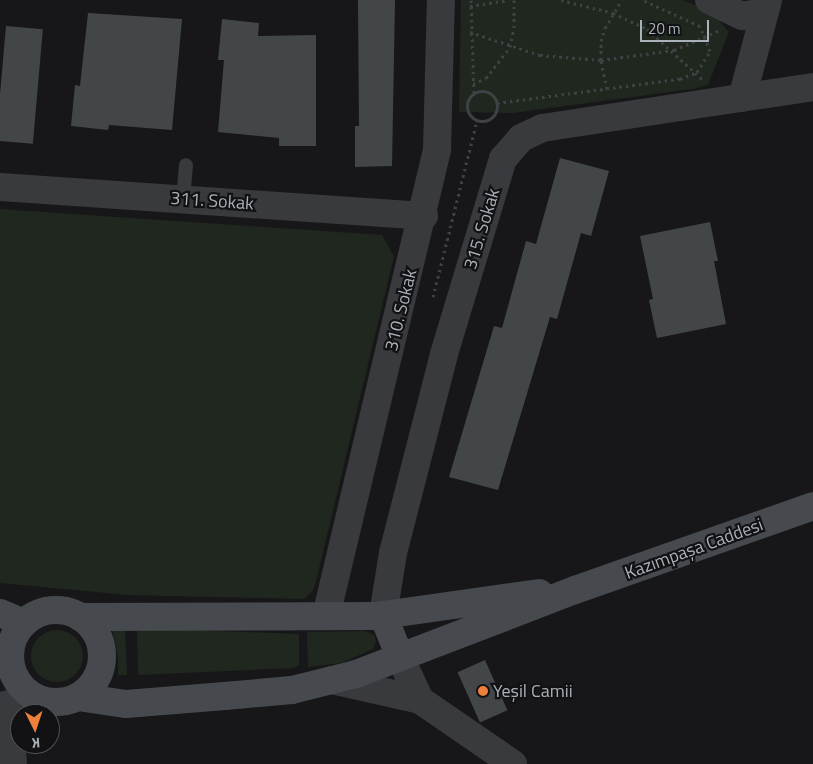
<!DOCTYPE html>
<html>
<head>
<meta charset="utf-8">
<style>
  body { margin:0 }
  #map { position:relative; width:813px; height:764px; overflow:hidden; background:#171719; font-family:"Titillium Web",sans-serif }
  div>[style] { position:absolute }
  .green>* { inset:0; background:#20271f }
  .round { border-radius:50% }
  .building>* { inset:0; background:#434649; transform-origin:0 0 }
  .path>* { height:3px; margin-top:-1.5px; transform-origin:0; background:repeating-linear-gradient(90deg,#3e4245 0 2.5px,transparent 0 6.5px) }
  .path>.ring { margin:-1.5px; padding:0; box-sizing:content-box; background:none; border:3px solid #3e4245; border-radius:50% }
  .service>* { height:14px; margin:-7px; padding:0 7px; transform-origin:7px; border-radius:7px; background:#383a3e }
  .minor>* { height:28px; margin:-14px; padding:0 14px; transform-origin:14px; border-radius:14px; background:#383a3e }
  .tertiary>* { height:28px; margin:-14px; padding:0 14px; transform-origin:14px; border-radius:14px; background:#383a3e }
  .secondary>* { height:28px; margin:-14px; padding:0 14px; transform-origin:14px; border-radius:14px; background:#464a4e }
  .secondary>.ring { margin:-14px; padding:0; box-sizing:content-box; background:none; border:28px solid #464a4e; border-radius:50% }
  .dots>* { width:14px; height:14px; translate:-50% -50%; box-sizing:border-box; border:2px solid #121214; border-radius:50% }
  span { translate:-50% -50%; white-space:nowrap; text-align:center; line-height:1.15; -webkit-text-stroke:4.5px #121214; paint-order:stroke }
  .street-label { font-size:18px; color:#a9b2b8 }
  .poi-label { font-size:18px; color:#a9b2b8 }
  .left { translate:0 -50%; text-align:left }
  .north { position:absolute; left:10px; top:704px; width:50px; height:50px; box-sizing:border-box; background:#121214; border:1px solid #4e5256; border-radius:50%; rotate:176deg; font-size:14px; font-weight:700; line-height:20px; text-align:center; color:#a9b2b8 }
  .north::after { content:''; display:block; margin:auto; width:18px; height:22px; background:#ed803b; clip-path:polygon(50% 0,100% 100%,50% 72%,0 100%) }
  .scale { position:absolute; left:640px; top:20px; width:69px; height:22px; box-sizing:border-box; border:2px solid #a9b2b8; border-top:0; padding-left:6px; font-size:15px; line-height:18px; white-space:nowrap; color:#a9b2b8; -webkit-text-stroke:4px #121214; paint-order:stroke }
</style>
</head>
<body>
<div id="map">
  <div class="green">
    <div style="clip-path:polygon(461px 0,682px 0,710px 10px,729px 32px,708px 85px,693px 89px,513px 113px,459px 112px)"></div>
    <div style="clip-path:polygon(0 209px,382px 235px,394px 256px,317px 577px,313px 590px,305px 599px,128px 595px,0 583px)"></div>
    <div style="clip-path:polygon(112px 628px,125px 628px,127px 675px,118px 675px,118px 657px)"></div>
    <div style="clip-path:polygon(137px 628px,299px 634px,299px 665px,293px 668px,138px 675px)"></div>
    <div class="round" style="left:31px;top:630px;width:52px;height:52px"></div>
    <div style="clip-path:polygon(365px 631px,374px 635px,376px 642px,373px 649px,341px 663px,308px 667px,307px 632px)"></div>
  </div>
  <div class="building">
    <div style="clip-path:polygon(358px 0,395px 0,392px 166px,355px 167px,355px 126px,359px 126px)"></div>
    <div style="clip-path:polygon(88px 13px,182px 19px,172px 130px,109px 125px,108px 130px,71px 126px,75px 85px,80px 86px)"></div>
    <div style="clip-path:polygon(222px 19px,259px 23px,258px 36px,316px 35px,316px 146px,279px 146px,279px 138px,218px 132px,224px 60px,218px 60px)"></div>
    <div style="left:6px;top:26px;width:37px;height:115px;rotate:5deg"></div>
    <div style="clip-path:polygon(560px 158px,609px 171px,591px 236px,581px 233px,557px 319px,550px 317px,498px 490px,449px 477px,494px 326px,502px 328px,526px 241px,536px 244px)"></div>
    <div style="clip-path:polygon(710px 222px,718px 261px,714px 261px,726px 324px,657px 338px,649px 300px,653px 299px,640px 236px)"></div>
    <div style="left:485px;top:660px;width:55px;height:30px;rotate:66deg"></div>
  </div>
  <div class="path">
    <div style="left:471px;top:0;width:93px;rotate:88.2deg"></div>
    <div style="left:561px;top:0;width:54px;rotate:14deg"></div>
    <div style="left:613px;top:13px;width:38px;rotate:25deg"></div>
    <div style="left:647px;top:29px;width:76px;rotate:42.3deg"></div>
    <div style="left:470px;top:6px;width:37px;rotate:-9deg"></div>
    <div style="left:470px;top:32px;width:74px;rotate:18.2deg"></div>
    <div style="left:540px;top:55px;width:61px;rotate:4.7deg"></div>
    <div style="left:601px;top:60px;width:74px;rotate:-7.8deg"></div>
    <div style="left:674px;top:50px;width:48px;rotate:-23.4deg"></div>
    <div style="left:473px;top:84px;width:14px;rotate:-25deg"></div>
    <div style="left:486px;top:78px;width:39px;rotate:-52deg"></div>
    <div style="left:510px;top:47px;width:19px;rotate:-78deg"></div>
    <div style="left:514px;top:28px;width:28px;rotate:-90deg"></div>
    <div style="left:607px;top:89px;width:30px;rotate:-102deg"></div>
    <div style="left:601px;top:60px;width:19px;rotate:-90deg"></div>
    <div style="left:601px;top:41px;width:14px;rotate:-73deg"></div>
    <div style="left:605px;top:28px;width:33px;rotate:-59deg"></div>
    <div class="ring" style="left:467px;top:91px;width:27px;height:27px"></div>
    <div style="left:497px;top:103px;width:185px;rotate:-7.5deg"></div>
    <div style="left:680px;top:79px;width:18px;rotate:-22deg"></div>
    <div style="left:697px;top:72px;width:25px;rotate:-58deg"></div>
    <div style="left:710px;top:51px;width:27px;rotate:-112deg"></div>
    <div style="left:700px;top:26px;width:63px;rotate:-155.5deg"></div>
    <div style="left:433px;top:297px;width:182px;rotate:-76deg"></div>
  </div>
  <div class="service">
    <div style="left:183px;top:199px;width:34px;rotate:-85deg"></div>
  </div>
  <div class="minor">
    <div style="left:709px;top:0;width:37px;rotate:26deg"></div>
    <div style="left:742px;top:16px;width:20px;rotate:-11deg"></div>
    <div style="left:742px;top:98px;width:101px;rotate:-75.1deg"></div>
    <div style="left:0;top:187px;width:425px;rotate:3.9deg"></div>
    <div style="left:383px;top:615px;width:63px;rotate:-80.8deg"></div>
    <div style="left:393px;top:553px;width:205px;rotate:-75.6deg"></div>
    <div style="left:444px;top:354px;width:204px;rotate:-73.2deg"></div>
    <div style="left:503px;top:159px;width:28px;rotate:-49deg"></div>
    <div style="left:521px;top:138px;width:23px;rotate:-25deg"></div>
    <div style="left:542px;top:128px;width:274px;rotate:-8.6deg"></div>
    <div style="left:326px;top:616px;width:480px;rotate:-76.6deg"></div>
    <div style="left:437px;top:149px;width:149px;rotate:-88.5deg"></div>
    <div style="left:332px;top:680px;width:90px;rotate:12.8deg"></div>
    <div style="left:420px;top:700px;width:47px;rotate:-114.9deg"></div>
    <div style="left:420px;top:700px;width:113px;rotate:34.5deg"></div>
    <div style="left:9px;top:704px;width:60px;rotate:86.2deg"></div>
  </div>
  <div class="tertiary">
    <div style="left:0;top:657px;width:10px;rotate:-29deg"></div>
    <div style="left:0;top:706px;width:37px;rotate:-13deg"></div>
  </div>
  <div class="secondary">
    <div class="ring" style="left:10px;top:610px;width:64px;height:64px"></div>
    <div style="left:0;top:613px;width:26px;rotate:23deg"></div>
    <div style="left:383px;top:615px;width:45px;rotate:68deg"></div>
    <div style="left:80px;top:617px;width:296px;rotate:-0.2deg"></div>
    <div style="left:376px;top:616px;width:165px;rotate:-8deg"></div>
    <div style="left:78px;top:697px;width:49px;rotate:8.3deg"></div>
    <div style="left:126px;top:704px;width:99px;rotate:-4.6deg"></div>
    <div style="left:225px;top:696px;width:67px;rotate:-5.1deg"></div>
    <div style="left:292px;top:690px;width:66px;rotate:-14deg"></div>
    <div style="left:356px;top:674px;width:235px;rotate:-21deg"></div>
    <div style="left:575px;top:590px;width:252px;rotate:-19.4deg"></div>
  </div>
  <div class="dots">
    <div style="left:483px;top:691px;background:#ed803b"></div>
  </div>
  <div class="street-label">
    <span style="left:212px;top:201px;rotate:4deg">311. Sokak</span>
    <span style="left:482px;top:229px;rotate:-73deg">315. Sokak</span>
    <span style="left:401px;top:310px;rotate:-76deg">310. Sokak</span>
    <span style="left:694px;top:549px;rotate:-20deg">Kazımpaşa Caddesi</span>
  </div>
  <div class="poi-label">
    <span class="left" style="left:493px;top:691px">Yeşil Camii</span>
  </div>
  <div class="north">K</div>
  <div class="scale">20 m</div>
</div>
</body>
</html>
